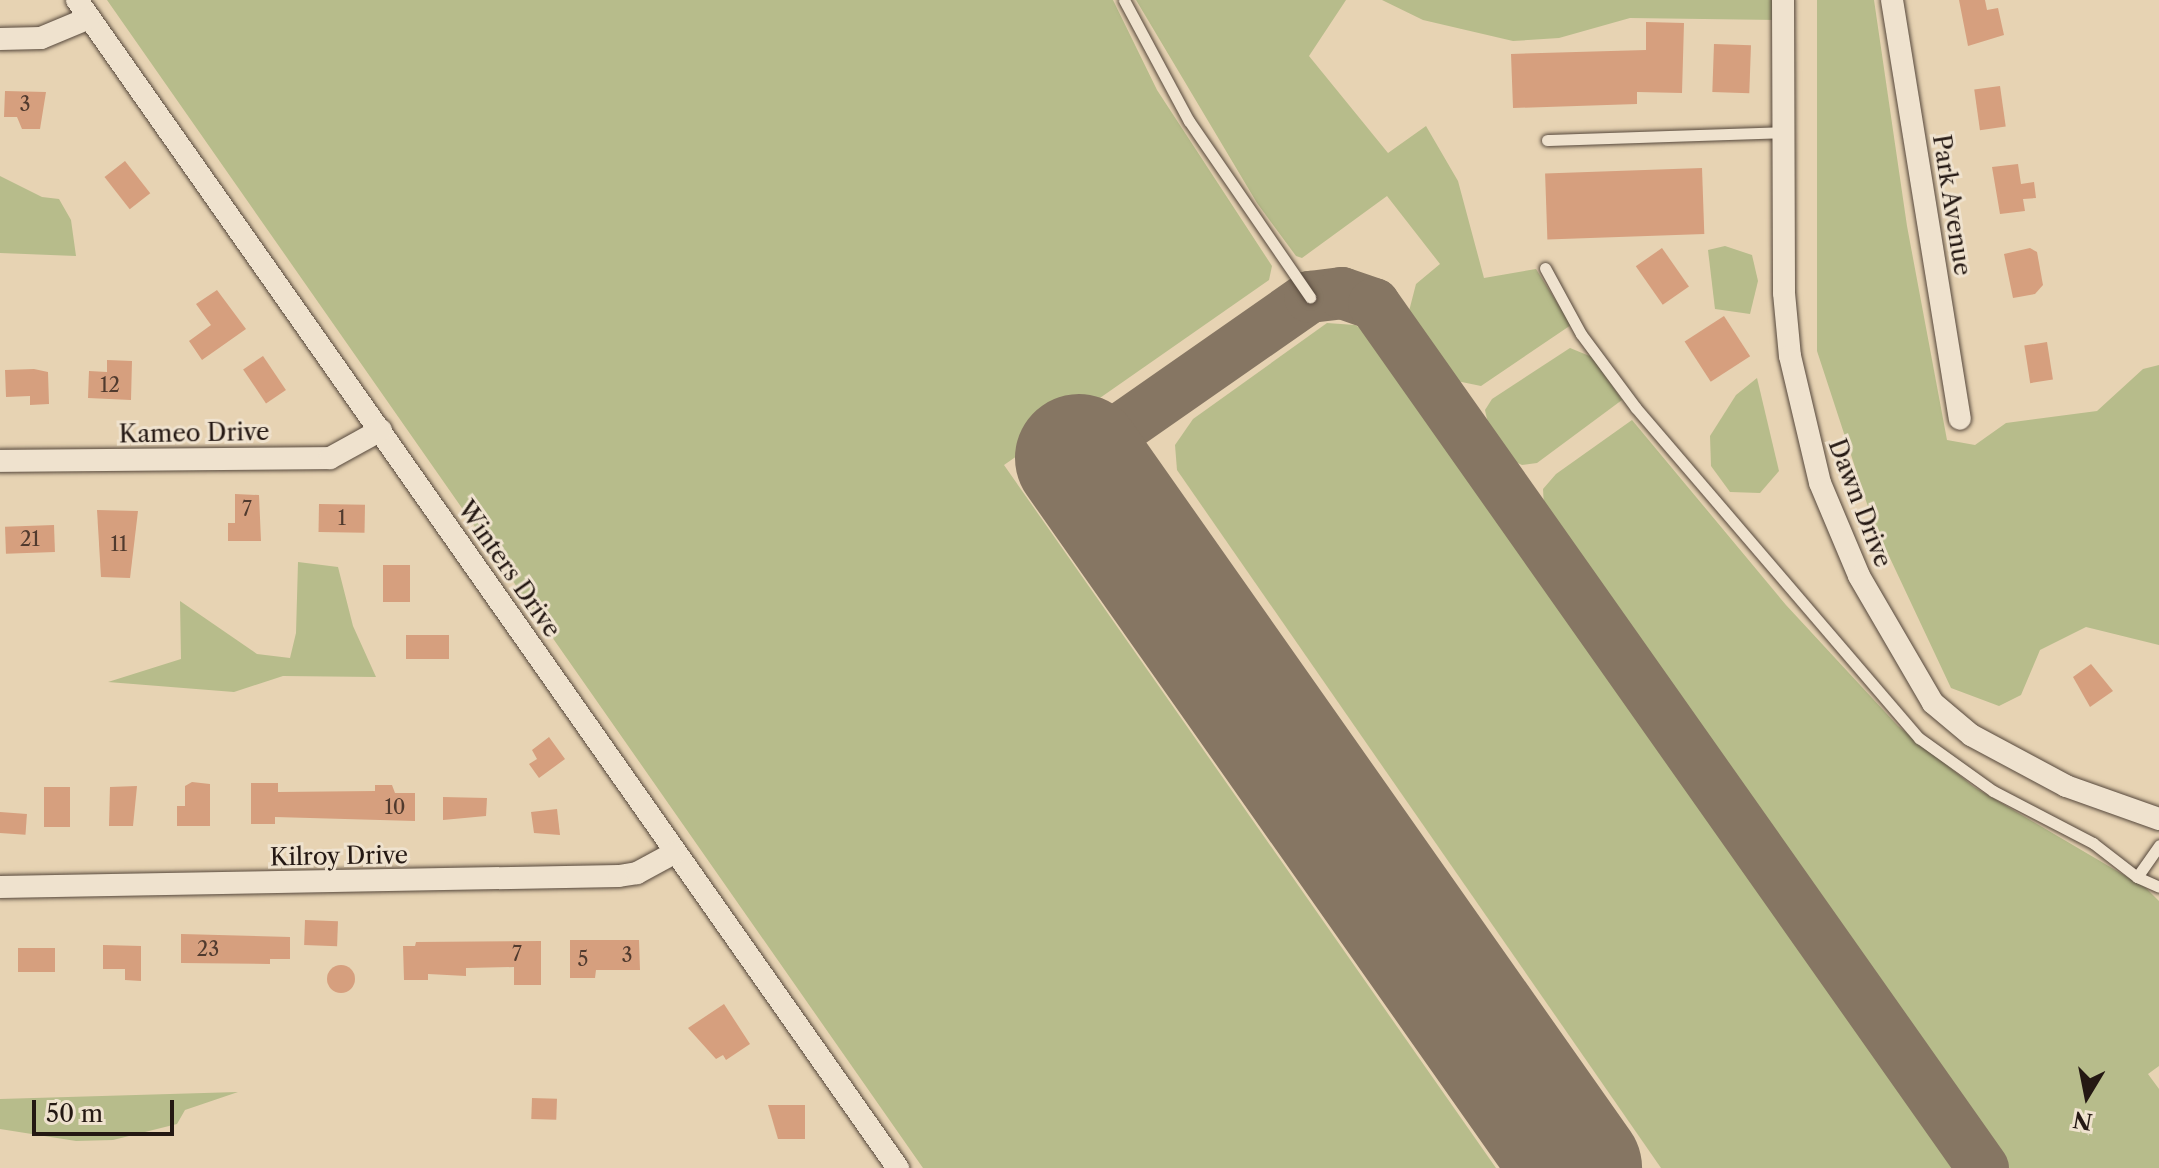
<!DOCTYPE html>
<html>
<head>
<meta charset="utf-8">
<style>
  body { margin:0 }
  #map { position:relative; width:2159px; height:1168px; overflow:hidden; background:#e7d3b3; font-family:"Libre Caslon Text",serif }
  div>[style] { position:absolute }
  .green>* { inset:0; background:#b7bc8b }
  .taxiway>* { height:52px; margin:-26px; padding:0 26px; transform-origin:26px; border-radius:26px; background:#867663 }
  .runway>* { height:128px; margin:-64px; padding:0 64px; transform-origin:64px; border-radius:64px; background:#867663 }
  .building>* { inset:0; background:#d69f7e; transform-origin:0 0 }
  .round { border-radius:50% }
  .roads { filter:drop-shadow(0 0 2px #55473b) drop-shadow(0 0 2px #55473b) }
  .service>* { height:11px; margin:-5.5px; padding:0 5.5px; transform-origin:5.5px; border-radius:5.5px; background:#efe2ce }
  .minor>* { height:22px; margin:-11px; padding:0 11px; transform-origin:11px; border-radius:11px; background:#efe2ce }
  span { translate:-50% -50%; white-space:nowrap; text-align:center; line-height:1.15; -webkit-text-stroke:6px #efe2ce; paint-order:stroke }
  .number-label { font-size:20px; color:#503a2e }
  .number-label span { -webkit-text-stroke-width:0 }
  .street-label { font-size:24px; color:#241813 }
  .north { position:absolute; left:2047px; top:1056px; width:80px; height:80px; -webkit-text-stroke:6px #efe2ce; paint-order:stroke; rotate:190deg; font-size:22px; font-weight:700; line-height:32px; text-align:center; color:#241813 }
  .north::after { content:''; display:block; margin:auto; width:28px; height:36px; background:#241813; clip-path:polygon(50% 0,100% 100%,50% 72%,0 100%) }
  .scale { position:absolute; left:32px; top:1100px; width:142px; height:36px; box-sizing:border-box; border:4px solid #241813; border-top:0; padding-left:10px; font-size:24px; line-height:28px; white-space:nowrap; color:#241813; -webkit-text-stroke:6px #efe2ce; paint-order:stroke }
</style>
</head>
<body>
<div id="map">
  <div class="green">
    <div style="clip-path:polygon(107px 0,1113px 0,1157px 90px,1272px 266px,1269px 280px,1004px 465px,1496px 1168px,923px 1168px)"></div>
    <div style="clip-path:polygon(1136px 0,1346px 0,1309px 56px,1388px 153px,1426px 126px,1458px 181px,1484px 278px,1536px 269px,1571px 325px,1481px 386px,1452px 380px,1408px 315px,1416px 284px,1440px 264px,1387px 196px,1302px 258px,1296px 256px,1257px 203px)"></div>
    <div style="clip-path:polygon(1382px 0,1777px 0,1777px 20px,1630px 18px,1559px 38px,1513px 41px,1423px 20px)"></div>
    <div style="clip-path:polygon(1817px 0,1874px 0,1907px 226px,1947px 440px,1975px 445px,2006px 423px,2097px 411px,2143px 369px,2159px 365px,2159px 645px,2086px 627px,2040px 650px,2021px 695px,1999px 706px,1951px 688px,1873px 522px,1817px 351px)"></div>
    <div style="clip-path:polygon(0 176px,42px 197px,59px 199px,71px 220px,76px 256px,0 253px)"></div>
    <div style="clip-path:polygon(1725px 246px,1752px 255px,1758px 281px,1750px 314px,1715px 309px,1708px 250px)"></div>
    <div style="clip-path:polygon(1327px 323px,1355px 325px,1383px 341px,1959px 1168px,1661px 1168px,1177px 470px,1175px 445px,1193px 419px)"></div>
    <div style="clip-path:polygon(1570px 348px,1592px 357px,1622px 400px,1537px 463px,1522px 465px,1507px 458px,1489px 428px,1485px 410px,1492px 399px)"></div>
    <div style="clip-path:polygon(1757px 378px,1779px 471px,1760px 493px,1730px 492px,1711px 466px,1710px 436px,1736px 395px)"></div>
    <div style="clip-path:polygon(1632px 420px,1786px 605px,1898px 726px,1974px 787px,2146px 888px,2159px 901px,2159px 1066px,2148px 1074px,2159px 1089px,2159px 1168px,2007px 1168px,1544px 507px,1543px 489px,1556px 474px)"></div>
    <div style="clip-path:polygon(298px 562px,338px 567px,353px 626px,376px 677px,283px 676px,234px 692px,108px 682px,181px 659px,180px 601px,257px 654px,290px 658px,296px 633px)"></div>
    <div style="clip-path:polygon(238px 1092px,185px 1110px,177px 1124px,113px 1140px,76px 1141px,0 1129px,0 1099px)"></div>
  </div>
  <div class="taxiway">
    <div style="left:1079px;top:458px;width:282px;rotate:-34.9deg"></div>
    <div style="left:1310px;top:297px;width:32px;rotate:-7deg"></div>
    <div style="left:1342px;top:293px;width:34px;rotate:19deg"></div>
    <div style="left:1374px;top:304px;width:1057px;rotate:54.82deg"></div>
  </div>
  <div class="runway">
    <div style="left:1079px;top:458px;width:868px;rotate:54.9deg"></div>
  </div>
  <div class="building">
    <div style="clip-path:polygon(1959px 0,1985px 0,1987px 10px,1998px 8px,2004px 35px,1968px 46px)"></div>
    <div style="clip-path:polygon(1646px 22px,1684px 23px,1682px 93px,1637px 92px,1637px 104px,1513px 108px,1511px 54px,1646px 50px)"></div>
    <div style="left:1714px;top:44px;width:37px;height:48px;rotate:2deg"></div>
    <div style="left:2000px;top:86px;width:41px;height:26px;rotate:82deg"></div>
    <div style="clip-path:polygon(5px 91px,46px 92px,40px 129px,22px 129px,17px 117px,4px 117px)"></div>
    <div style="left:125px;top:161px;width:41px;height:26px;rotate:52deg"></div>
    <div style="clip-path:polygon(2018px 164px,2021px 184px,2034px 182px,2036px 198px,2023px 199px,2025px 211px,2000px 214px,1992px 167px)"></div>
    <div style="left:1702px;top:168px;width:66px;height:157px;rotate:88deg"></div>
    <div style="left:1662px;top:248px;width:47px;height:32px;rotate:55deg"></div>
    <div style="clip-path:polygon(2030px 248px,2037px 252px,2043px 285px,2035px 294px,2013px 298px,2004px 254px)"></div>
    <div style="clip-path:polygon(217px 290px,246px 329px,202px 360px,189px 341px,211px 325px,196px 304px)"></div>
    <div style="left:1724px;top:316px;width:48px;height:47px;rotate:57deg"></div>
    <div style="left:2047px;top:342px;width:38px;height:23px;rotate:81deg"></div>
    <div style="left:263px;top:356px;width:41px;height:24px;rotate:56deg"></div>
    <div style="clip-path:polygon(107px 360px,132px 361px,131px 400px,88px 398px,89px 371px,107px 372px)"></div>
    <div style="clip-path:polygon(34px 369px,48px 372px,49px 404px,30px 405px,30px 396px,6px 397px,5px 370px)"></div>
    <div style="clip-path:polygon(235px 494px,259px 495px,261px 541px,228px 541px,228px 523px,235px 523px)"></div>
    <div style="left:319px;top:504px;width:46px;height:28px;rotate:1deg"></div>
    <div style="clip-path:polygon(97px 510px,138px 511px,130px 578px,101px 577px)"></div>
    <div style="left:54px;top:525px;width:27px;height:49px;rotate:88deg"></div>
    <div style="left:383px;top:565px;width:27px;height:37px"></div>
    <div style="left:406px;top:635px;width:43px;height:24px"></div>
    <div style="clip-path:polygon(2091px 664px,2113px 691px,2090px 707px,2073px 677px)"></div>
    <div style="clip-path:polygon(549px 737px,565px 759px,539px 778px,529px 764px,537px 759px,532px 750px)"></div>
    <div style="clip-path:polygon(192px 782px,210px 784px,210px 826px,177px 826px,177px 806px,185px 806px,185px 786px)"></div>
    <div style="clip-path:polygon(251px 783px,278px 783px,278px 792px,375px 791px,375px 785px,392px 785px,395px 793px,415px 793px,415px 821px,275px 817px,275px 824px,251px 824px)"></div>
    <div style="clip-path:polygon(137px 786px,133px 826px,109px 826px,110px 787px)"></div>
    <div style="left:44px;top:787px;width:26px;height:40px"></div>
    <div style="clip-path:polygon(443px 797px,487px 798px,486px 816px,443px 820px)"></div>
    <div style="clip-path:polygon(557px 809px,560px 835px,534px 833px,531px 812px)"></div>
    <div style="left:0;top:812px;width:27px;height:21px;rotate:4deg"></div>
    <div style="left:305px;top:920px;width:33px;height:25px;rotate:2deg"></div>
    <div style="clip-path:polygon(181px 934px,290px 937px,290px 959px,270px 959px,270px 964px,181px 963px)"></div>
    <div style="clip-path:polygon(570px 940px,639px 940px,640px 970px,596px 970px,595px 978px,570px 978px)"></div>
    <div style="clip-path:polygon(541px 941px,541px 985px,514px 985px,514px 967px,466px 968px,466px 976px,428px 974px,428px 980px,404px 980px,403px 946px,415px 946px,416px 942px)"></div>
    <div style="clip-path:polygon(103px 945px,141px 946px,141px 981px,125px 980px,125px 969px,103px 969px)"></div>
    <div style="left:18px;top:948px;width:37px;height:24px"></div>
    <div class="round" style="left:327px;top:965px;width:28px;height:28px"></div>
    <div style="clip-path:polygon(724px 1004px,750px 1044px,726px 1060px,723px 1055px,716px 1059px,688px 1028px)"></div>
    <div style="left:532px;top:1098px;width:25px;height:21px;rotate:2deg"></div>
    <div style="clip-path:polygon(768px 1105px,805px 1105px,805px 1139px,778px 1139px)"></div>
  </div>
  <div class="roads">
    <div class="service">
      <div style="left:1124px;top:0;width:137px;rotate:61.8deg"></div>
      <div style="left:1189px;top:121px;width:214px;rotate:55.5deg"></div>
      <div style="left:1547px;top:140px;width:236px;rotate:-1.9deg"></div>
      <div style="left:1545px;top:268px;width:75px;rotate:61.4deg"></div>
      <div style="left:1581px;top:334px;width:92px;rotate:53.4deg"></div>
      <div style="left:1636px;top:408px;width:435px;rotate:49.4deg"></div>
      <div style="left:1919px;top:738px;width:91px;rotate:35.6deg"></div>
      <div style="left:1993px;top:791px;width:113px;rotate:27.5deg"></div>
      <div style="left:2093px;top:843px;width:56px;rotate:37.7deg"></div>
      <div style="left:2137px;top:877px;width:24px;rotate:24deg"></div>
      <div style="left:2137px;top:877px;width:39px;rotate:-55deg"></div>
    </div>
    <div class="minor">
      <div style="left:77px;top:0;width:1428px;rotate:54.9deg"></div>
      <div style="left:1783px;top:0;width:293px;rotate:89.8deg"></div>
      <div style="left:1784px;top:293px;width:63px;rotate:84.6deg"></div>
      <div style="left:1790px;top:356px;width:130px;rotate:76.7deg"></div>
      <div style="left:1820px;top:483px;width:101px;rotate:67.2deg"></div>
      <div style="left:1859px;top:576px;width:147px;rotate:59.8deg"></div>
      <div style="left:1933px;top:703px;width:50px;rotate:40.1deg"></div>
      <div style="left:1971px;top:735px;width:108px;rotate:28.2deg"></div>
      <div style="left:2066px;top:786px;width:99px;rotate:19.5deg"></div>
      <div style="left:1892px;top:0;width:424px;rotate:80.8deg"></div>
      <div style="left:0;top:39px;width:41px;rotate:-1.4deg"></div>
      <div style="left:41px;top:38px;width:52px;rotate:-22.6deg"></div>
      <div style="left:0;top:461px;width:330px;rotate:-0.5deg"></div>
      <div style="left:330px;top:458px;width:58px;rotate:-28.8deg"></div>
      <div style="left:0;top:887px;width:619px;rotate:-1.02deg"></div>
      <div style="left:619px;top:876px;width:18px;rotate:-9deg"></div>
      <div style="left:637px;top:873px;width:42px;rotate:-28.4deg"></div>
    </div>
  </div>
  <div class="number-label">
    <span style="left:25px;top:104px">3</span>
    <span style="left:110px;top:385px">12</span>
    <span style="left:247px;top:509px">7</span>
    <span style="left:342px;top:518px">1</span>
    <span style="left:30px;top:539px">21</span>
    <span style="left:119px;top:544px">11</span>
    <span style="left:395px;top:807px">10</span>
    <span style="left:208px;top:949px">23</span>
    <span style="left:517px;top:954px">7</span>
    <span style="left:627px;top:955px">3</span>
    <span style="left:583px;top:959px">5</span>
  </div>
  <div class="street-label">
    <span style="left:1952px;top:205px;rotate:81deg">Park Avenue</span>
    <span style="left:194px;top:433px;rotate:-1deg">Kameo Drive</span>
    <span style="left:1860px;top:503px;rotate:69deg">Dawn Drive</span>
    <span style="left:509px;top:569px;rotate:55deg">Winters Drive</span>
    <span style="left:339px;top:856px;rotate:-1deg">Kilroy Drive</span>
  </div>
  <div class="north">N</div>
  <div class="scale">50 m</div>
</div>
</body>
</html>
